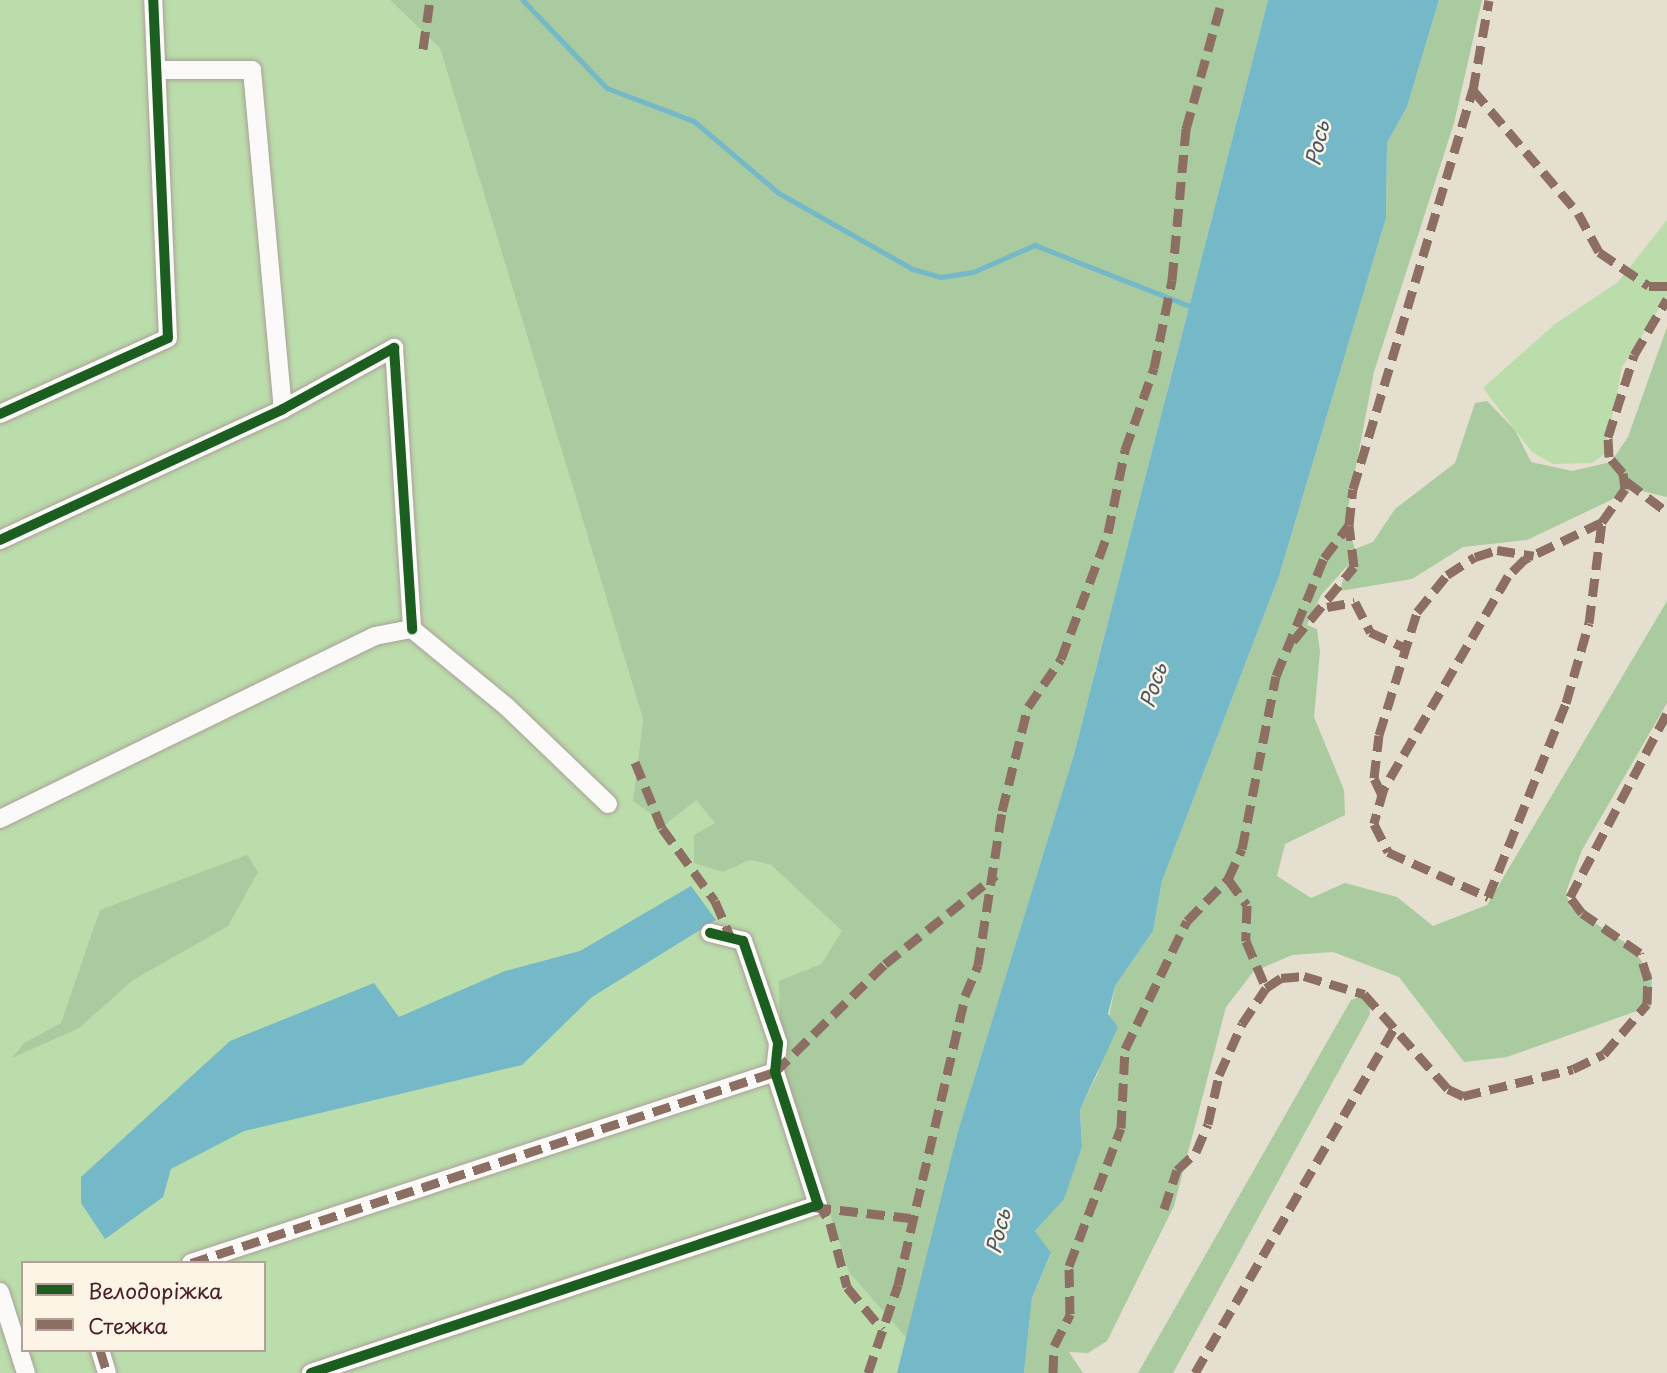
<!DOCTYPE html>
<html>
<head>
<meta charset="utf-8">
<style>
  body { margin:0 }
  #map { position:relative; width:1667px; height:1373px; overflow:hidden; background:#e4dfce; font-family:"Playpen Sans",sans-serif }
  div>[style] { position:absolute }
  .green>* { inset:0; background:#bbdcab }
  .forest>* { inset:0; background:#aaca9f }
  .water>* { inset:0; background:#75b9c8 }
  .stream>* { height:4.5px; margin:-2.25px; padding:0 2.25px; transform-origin:2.25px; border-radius:2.25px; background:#75b9c8 }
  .roads { filter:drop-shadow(0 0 2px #a9a098) drop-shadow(0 0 2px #a9a098) }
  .minor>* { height:18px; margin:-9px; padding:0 9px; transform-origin:9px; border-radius:9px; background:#fbfaf8 }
  .quiet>* { height:9px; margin-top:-4.5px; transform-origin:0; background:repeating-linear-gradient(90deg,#8d6e63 0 18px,transparent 0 27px) }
  .cycleway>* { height:10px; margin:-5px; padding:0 5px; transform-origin:5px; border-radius:5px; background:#1b5e20 }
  span { translate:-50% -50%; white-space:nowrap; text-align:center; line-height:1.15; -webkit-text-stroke:5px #fcf5e5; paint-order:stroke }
  .water-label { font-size:21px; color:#485669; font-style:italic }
  .legend { position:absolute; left:21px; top:1261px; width:245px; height:91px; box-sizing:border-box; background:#fcf5e5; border:2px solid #b59f9b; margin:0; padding:9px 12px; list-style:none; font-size:21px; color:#4a1f2b }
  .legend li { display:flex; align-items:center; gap:14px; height:35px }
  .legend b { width:35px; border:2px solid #b59f9b }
</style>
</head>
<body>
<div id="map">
  <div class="green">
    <div style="clip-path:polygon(evenodd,0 0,390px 0,440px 47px,643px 719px,633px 801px,696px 799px,715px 823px,723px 872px,750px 860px,771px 865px,842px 931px,821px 964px,780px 981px,849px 1272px,909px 1341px,897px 1373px,0 1373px,0 0,23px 1263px,264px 1263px,264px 1350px,23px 1350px,23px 1263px)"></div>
    <div style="clip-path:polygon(1667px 220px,1667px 296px,1622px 367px,1605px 454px,1592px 463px,1553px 464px,1532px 452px,1483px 388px,1555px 324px,1618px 282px)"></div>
  </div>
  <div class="forest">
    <div style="clip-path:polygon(390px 0,1268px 0,1074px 754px,958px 1131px,909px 1341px,849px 1272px,781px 1064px,779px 981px,821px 964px,842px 931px,771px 865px,750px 860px,723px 872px,694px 863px,694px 835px,715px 823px,696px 800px,666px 824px,633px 801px,643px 719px,440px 48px)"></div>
    <div style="clip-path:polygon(1439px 0,1482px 0,1454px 123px,1374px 372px,1346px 518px,1355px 549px,1373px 542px,1395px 509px,1455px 463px,1475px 403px,1487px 401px,1515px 430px,1531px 462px,1572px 471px,1611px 462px,1628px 437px,1667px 327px,1667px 497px,1634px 489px,1527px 540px,1463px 547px,1412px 579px,1340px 591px,1347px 566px,1321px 595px,1307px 625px,1317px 629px,1320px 652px,1314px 717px,1344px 790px,1345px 815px,1285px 844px,1277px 876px,1311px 898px,1345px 883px,1397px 897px,1433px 926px,1487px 905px,1667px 601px,1667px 703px,1582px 850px,1566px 892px,1570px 907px,1629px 945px,1652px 974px,1651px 1006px,1507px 1057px,1464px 1062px,1399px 977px,1333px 952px,1292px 955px,1253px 972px,1226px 1007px,1174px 1206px,1107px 1341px,1088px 1353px,1069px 1352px,1083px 1373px,1024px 1373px,1032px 1298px,1051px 1254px,1035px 1231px,1064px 1198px,1082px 1147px,1080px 1110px,1098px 1073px,1115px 986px,1153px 931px,1162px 881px,1279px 576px,1386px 218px,1387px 143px,1407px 107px)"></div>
    <div style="clip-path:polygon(247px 855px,258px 872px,228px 926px,133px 980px,79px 1028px,12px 1058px,24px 1043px,61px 1023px,100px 910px)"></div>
    <div style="clip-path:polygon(1359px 997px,1369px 1002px,1370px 1014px,1173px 1373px,1138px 1373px,1351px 1000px)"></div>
  </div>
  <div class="water">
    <div style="clip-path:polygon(1268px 0,1439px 0,1407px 107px,1387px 143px,1386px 218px,1279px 576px,1162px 881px,1153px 931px,1115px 986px,1108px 1014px,1118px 1027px,1080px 1110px,1082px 1147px,1064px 1199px,1035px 1231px,1051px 1253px,1032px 1298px,1024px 1373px,897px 1373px,958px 1131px,1074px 754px)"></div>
    <div style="clip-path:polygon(691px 886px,716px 920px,592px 997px,522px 1065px,244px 1131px,171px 1169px,163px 1197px,105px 1239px,81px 1203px,81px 1177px,230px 1041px,374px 983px,399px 1017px,505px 971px,580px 951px)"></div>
  </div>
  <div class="stream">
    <div style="left:523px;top:0;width:122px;rotate:46.3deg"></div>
    <div style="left:607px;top:88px;width:93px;rotate:20.8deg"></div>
    <div style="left:694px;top:121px;width:111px;rotate:40.3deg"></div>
    <div style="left:779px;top:193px;width:154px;rotate:29.6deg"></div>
    <div style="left:913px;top:269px;width:29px;rotate:16deg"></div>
    <div style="left:941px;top:277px;width:32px;rotate:-9deg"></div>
    <div style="left:973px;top:272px;width:68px;rotate:-23.5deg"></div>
    <div style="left:1035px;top:245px;width:169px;rotate:21.5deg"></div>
  </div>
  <div class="roads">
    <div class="minor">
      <div style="left:158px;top:70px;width:94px"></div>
      <div style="left:252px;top:70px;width:340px;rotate:84.8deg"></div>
      <div style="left:0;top:414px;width:184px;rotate:-24.3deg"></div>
      <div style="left:168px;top:338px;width:338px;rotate:-92.5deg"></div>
      <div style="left:0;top:540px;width:312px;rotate:-24.8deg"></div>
      <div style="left:283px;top:409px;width:127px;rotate:-28.8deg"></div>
      <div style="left:394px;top:348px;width:282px;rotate:86.3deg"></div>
      <div style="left:0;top:819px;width:417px;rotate:-26deg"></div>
      <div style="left:375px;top:636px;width:38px;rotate:-11deg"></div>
      <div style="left:412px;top:629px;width:123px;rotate:39.4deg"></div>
      <div style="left:507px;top:707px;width:140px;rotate:43.8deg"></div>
      <div style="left:191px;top:1263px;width:614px;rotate:-18.11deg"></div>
      <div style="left:0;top:1292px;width:85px;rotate:72.2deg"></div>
      <div style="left:100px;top:1350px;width:24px;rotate:73deg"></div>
      <div style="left:311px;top:1373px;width:534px;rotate:-18.33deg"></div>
      <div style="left:818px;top:1205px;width:140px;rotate:-107.9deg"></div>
      <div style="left:775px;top:1072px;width:29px;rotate:-84deg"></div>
      <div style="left:778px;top:1043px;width:108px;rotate:-108.9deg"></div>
      <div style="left:743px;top:941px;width:34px;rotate:-166deg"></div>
    </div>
  </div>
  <div class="quiet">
    <div style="left:423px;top:49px;width:49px;rotate:-81.9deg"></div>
    <div style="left:1473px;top:90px;width:162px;rotate:49.5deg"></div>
    <div style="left:1578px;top:213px;width:44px;rotate:61.7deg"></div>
    <div style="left:1599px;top:252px;width:60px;rotate:34.2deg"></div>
    <div style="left:1649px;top:286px;width:18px"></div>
    <div style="left:1626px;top:481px;width:51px;rotate:37.1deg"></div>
    <div style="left:1602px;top:522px;width:85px;rotate:154.3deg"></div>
    <div style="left:1525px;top:559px;width:24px;rotate:135deg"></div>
    <div style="left:1508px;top:576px;width:246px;rotate:120.3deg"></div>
    <div style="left:1384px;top:788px;width:37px;rotate:106deg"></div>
    <div style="left:1374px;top:824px;width:31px;rotate:63deg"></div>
    <div style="left:1388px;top:852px;width:110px;rotate:24.2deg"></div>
    <div style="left:1488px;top:897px;width:209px;rotate:-68.1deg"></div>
    <div style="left:1566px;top:703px;width:83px;rotate:-74deg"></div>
    <div style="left:1589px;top:623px;width:102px;rotate:-82.7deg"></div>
    <div style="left:1602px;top:522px;width:40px;rotate:-55.1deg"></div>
    <div style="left:1625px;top:489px;width:16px;rotate:-97deg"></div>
    <div style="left:1623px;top:473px;width:21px;rotate:-131deg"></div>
    <div style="left:1609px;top:457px;width:20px;rotate:-93deg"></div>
    <div style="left:1608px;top:437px;width:86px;rotate:-72.4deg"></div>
    <div style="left:1634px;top:355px;width:65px;rotate:-59.5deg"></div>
    <div style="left:1327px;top:607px;width:28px;rotate:-10deg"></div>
    <div style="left:1355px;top:602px;width:34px;rotate:63deg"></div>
    <div style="left:1370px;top:632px;width:37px;rotate:24deg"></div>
    <div style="left:1293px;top:641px;width:96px;rotate:-50.5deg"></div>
    <div style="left:1354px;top:567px;width:42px;rotate:-96.8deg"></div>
    <div style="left:635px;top:762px;width:71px;rotate:67.8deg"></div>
    <div style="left:662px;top:828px;width:90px;rotate:54deg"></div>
    <div style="left:715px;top:901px;width:40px;rotate:66.6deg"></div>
    <div style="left:1382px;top:795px;width:19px;rotate:-115deg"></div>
    <div style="left:1374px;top:778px;width:43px;rotate:-83.4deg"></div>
    <div style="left:1379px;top:735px;width:129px;rotate:-72.8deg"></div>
    <div style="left:1417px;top:612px;width:48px;rotate:-51deg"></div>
    <div style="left:1447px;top:575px;width:33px;rotate:-33deg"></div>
    <div style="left:1475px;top:557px;width:23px;rotate:-18deg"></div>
    <div style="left:1497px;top:550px;width:37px;rotate:9deg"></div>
    <div style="left:1228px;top:879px;width:32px;rotate:54deg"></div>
    <div style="left:1247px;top:905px;width:36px;rotate:92deg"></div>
    <div style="left:1246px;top:941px;width:51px;rotate:66.9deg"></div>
    <div style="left:817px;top:1201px;width:26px;rotate:59deg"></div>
    <div style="left:830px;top:1223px;width:66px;rotate:75.1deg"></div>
    <div style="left:847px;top:1287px;width:55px;rotate:50.2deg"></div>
    <div style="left:813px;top:1207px;width:98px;rotate:6.5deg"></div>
    <div style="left:1164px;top:1209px;width:41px;rotate:-71.6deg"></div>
    <div style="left:1177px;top:1170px;width:26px;rotate:-43deg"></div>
    <div style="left:1196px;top:1152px;width:30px;rotate:-67deg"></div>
    <div style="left:1208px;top:1124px;width:50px;rotate:-77.3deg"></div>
    <div style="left:1219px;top:1075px;width:56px;rotate:-65.7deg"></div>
    <div style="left:1242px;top:1024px;width:43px;rotate:-56.3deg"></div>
    <div style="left:1266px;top:988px;width:18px;rotate:-34deg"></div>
    <div style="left:1281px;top:978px;width:23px;rotate:-5deg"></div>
    <div style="left:1304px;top:976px;width:63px;rotate:16.7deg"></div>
    <div style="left:1364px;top:994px;width:127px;rotate:48.5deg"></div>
    <div style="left:1448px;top:1089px;width:17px;rotate:25deg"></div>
    <div style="left:1463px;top:1096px;width:113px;rotate:-13.8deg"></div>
    <div style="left:1573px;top:1069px;width:34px;rotate:-26deg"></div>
    <div style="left:1604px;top:1054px;width:66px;rotate:-49.3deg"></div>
    <div style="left:1647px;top:1004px;width:24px;rotate:-88deg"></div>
    <div style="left:1648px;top:980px;width:28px;rotate:-107deg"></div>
    <div style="left:1640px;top:953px;width:70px;rotate:-145.4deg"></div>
    <div style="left:1582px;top:913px;width:20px;rotate:-127deg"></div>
    <div style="left:1570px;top:897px;width:208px;rotate:-62.2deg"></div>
    <div style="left:191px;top:1263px;width:614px;rotate:-18.11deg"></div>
    <div style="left:775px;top:1072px;width:154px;rotate:-44.5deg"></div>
    <div style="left:885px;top:964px;width:142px;rotate:-38.7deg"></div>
    <div style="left:100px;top:1350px;width:24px;rotate:73deg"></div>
    <div style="left:868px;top:1373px;width:93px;rotate:-71.2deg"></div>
    <div style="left:898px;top:1285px;width:297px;rotate:-76.9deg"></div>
    <div style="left:965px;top:996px;width:34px;rotate:-67deg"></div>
    <div style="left:978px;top:965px;width:156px;rotate:-81.1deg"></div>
    <div style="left:1002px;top:811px;width:107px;rotate:-76deg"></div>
    <div style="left:1028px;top:707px;width:58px;rotate:-55.5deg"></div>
    <div style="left:1061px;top:659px;width:134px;rotate:-69.5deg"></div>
    <div style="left:1108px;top:533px;width:85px;rotate:-78.4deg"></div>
    <div style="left:1125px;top:450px;width:87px;rotate:-70.5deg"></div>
    <div style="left:1154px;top:368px;width:90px;rotate:-78.4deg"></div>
    <div style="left:1172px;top:280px;width:152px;rotate:-84.7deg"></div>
    <div style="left:1186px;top:129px;width:134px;rotate:-74.4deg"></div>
    <div style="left:1053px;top:1373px;width:27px;rotate:-88deg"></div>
    <div style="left:1054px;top:1346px;width:36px;rotate:-63deg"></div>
    <div style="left:1070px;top:1314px;width:48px;rotate:-91.2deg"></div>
    <div style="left:1069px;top:1266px;width:147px;rotate:-69.4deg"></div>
    <div style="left:1121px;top:1128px;width:79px;rotate:-87.1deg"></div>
    <div style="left:1125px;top:1049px;width:142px;rotate:-64.2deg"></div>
    <div style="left:1187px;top:921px;width:59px;rotate:-45.7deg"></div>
    <div style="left:1228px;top:879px;width:33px;rotate:-65deg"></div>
    <div style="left:1242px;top:849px;width:176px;rotate:-78.9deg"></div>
    <div style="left:1276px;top:676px;width:127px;rotate:-67.9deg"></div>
    <div style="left:1324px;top:558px;width:41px;rotate:-52.9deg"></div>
    <div style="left:1349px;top:525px;width:36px;rotate:-84deg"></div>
    <div style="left:1353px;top:489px;width:417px;rotate:-73.3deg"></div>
    <div style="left:1473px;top:90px;width:91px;rotate:-79.9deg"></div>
    <div style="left:1195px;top:1373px;width:398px;rotate:-60deg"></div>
  </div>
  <div class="cycleway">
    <div style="left:0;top:414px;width:184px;rotate:-24.3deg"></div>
    <div style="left:168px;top:338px;width:338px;rotate:-92.5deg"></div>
    <div style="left:0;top:540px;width:312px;rotate:-24.8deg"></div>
    <div style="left:283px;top:409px;width:127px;rotate:-28.8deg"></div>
    <div style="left:394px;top:348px;width:282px;rotate:86.3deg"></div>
    <div style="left:311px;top:1373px;width:534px;rotate:-18.33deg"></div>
    <div style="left:818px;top:1205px;width:140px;rotate:-107.9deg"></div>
    <div style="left:775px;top:1072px;width:29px;rotate:-84deg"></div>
    <div style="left:778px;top:1043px;width:108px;rotate:-108.9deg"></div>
    <div style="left:743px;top:941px;width:34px;rotate:-166deg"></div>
  </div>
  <div class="water-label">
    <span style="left:1316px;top:143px;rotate:-77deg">Рось</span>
    <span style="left:1152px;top:685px;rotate:-72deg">Рось</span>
    <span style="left:997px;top:1231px;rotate:-76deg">Рось</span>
  </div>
  <ul class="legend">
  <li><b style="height:9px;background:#1b5e20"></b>Велодоріжка</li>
  <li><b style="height:9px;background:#8d6e63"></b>Стежка</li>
  </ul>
</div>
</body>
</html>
